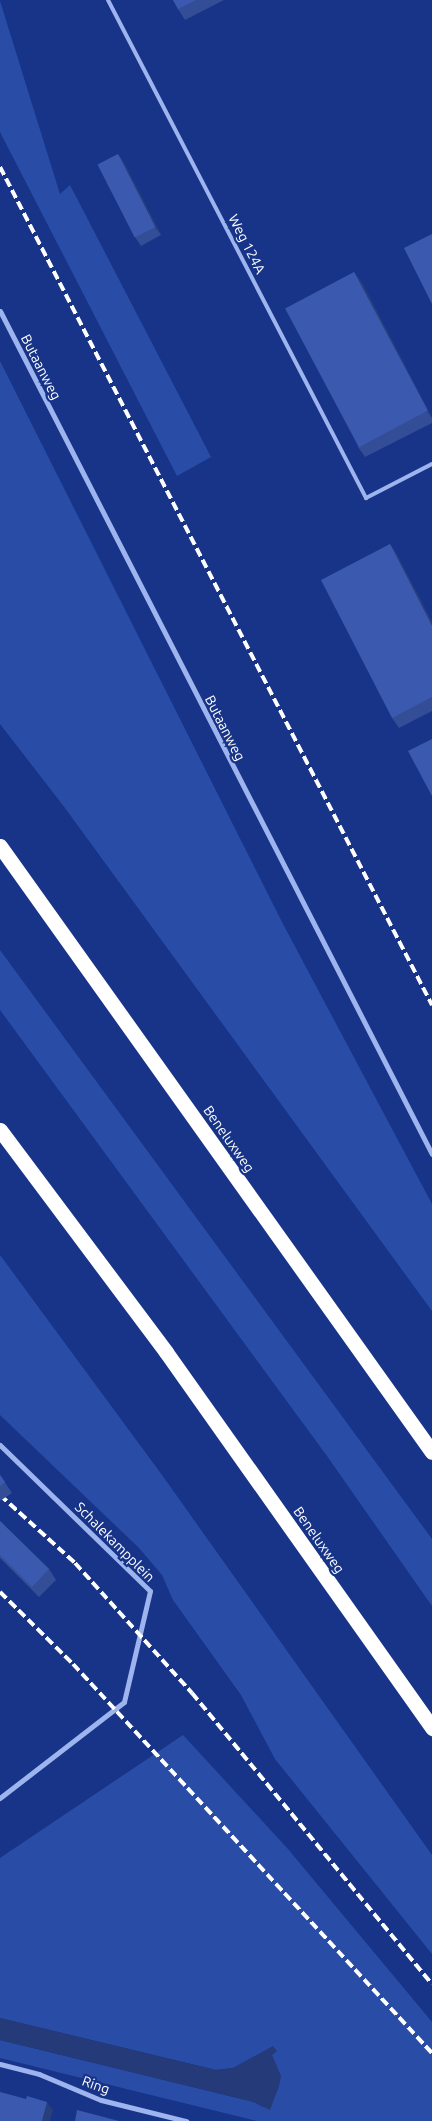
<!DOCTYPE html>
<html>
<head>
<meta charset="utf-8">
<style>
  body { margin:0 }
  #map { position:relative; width:432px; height:2121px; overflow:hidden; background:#173488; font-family:Ubuntu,sans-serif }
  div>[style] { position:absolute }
  .green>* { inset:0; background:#294ca6 }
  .water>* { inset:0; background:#243a79 }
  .service>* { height:4px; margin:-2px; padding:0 2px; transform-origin:2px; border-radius:2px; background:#9db4ee }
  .minor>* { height:5px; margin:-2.5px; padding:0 2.5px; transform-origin:2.5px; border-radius:2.5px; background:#9db4ee }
  .motorway>* { height:15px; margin:-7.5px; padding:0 7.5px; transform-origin:7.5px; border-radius:7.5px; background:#fff }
  .rail>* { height:4px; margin-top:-2px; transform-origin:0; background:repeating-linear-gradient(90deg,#fff 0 9px,transparent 0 13px) }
  .wall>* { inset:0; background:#334d96 }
  .shaded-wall>* { inset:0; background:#293f7a }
  .building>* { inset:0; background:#3b5aaf; transform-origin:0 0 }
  span { translate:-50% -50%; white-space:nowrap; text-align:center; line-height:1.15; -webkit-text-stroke:4.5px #173488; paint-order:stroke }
  .street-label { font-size:14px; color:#fff }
</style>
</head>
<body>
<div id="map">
  <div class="green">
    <div style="clip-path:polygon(0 1px,60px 194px,70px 185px,211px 457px,177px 476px,0 132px)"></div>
    <div style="clip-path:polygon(0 361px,283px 924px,432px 1204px,432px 1311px,65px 808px,0 724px)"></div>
    <div style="clip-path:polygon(0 950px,432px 1539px,432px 1606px,327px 1456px,0 1010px)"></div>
    <div style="clip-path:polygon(0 1255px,162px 1475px,432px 1855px,432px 1954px,275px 1759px,241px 1695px,173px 1600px,162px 1575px,139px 1548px,0 1415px)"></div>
    <div style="clip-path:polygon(183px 1735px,288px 1849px,432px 2022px,432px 2121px,257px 2121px,0 2058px,0 2040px,254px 2102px,263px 2107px,270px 2102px,279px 2086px,267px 2050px,233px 2068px,216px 2070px,0 2018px,0 1858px)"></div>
  </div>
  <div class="water">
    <div style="clip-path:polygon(0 2018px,216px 2070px,233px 2068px,273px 2046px,277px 2051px,272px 2055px,281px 2076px,279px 2086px,270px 2110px,254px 2102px,0 2040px)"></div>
  </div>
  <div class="service">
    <div style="left:108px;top:0;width:561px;rotate:62.61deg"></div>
    <div style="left:366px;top:498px;width:74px;rotate:-27.3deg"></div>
  </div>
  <div class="minor">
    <div style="left:0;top:311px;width:947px;rotate:62.87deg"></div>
    <div style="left:0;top:1445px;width:209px;rotate:44.2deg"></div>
    <div style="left:150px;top:1591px;width:114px;rotate:103.2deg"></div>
    <div style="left:124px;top:1702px;width:157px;rotate:142.3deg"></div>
    <div style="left:0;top:2064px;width:40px;rotate:14.4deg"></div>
    <div style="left:39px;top:2074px;width:67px;rotate:22.8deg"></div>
    <div style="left:101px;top:2100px;width:88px;rotate:13.9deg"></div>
  </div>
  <div class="motorway">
    <div style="left:0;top:846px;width:744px;rotate:54.52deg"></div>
    <div style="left:0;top:1130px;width:277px;rotate:53.2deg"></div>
    <div style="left:166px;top:1352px;width:461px;rotate:54.7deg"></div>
  </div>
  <div class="rail">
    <div style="left:0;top:167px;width:943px;rotate:62.73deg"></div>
    <div style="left:0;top:1495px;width:101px;rotate:42.2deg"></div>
    <div style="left:75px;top:1563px;width:175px;rotate:48deg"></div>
    <div style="left:192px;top:1693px;width:377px;rotate:50.5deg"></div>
    <div style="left:0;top:1592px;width:103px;rotate:44.6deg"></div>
    <div style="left:73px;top:1664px;width:529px;rotate:47.3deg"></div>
  </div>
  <div class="wall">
    <div style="clip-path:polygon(173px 0,224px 0,185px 20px,178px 9px)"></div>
    <div style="clip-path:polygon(118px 154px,124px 163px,161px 235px,141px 246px,135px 237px)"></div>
    <div style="clip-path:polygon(354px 272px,362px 283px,432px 418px,432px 423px,365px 457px,358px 447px)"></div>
    <div style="clip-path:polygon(390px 544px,397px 555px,432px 622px,432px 711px,399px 728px,392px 718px)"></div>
    <div style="clip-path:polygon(0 1475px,12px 1493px,0 1501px)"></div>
    <div style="clip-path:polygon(0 1521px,49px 1569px,56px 1580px,39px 1597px,0 1558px)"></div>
  </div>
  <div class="shaded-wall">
    <div style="clip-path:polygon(118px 154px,124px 163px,161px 235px,155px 227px)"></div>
    <div style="clip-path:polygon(354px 272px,362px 283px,432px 419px,427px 411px)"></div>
    <div style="clip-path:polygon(390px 544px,397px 555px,432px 622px,432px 626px)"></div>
    <div style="clip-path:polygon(47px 2102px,53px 2110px,50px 2121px,42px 2121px)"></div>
  </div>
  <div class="building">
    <div style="clip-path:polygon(173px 0,196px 0,178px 9px)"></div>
    <div style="left:118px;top:154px;width:82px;height:23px;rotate:63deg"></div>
    <div style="clip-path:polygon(432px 234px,432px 304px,404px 248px)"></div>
    <div style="left:354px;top:272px;width:157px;height:78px;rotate:62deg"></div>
    <div style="clip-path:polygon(390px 544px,432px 626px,432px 697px,392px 718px,321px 580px)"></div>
    <div style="clip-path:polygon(432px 739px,432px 796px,408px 751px)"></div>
    <div style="clip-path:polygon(0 1475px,5px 1482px,0 1486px)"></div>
    <div style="clip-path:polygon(0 1521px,49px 1569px,32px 1587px,0 1555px)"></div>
    <div style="clip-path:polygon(0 2092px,26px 2099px,27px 2096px,47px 2102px,42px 2121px,0 2121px)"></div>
    <div style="clip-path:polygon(77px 2110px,119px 2121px,75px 2121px)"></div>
  </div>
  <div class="street-label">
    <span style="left:247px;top:244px;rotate:63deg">Weg 124A</span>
    <span style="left:41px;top:367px;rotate:63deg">Butaanweg</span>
    <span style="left:225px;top:728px;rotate:63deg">Butaanweg</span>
    <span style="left:229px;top:1139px;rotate:55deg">Beneluxweg</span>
    <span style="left:319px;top:1540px;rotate:55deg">Beneluxweg</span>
    <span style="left:115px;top:1542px;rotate:45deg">Schalekampplein</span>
    <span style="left:96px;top:2085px;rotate:20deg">Ring</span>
  </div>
</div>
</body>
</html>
